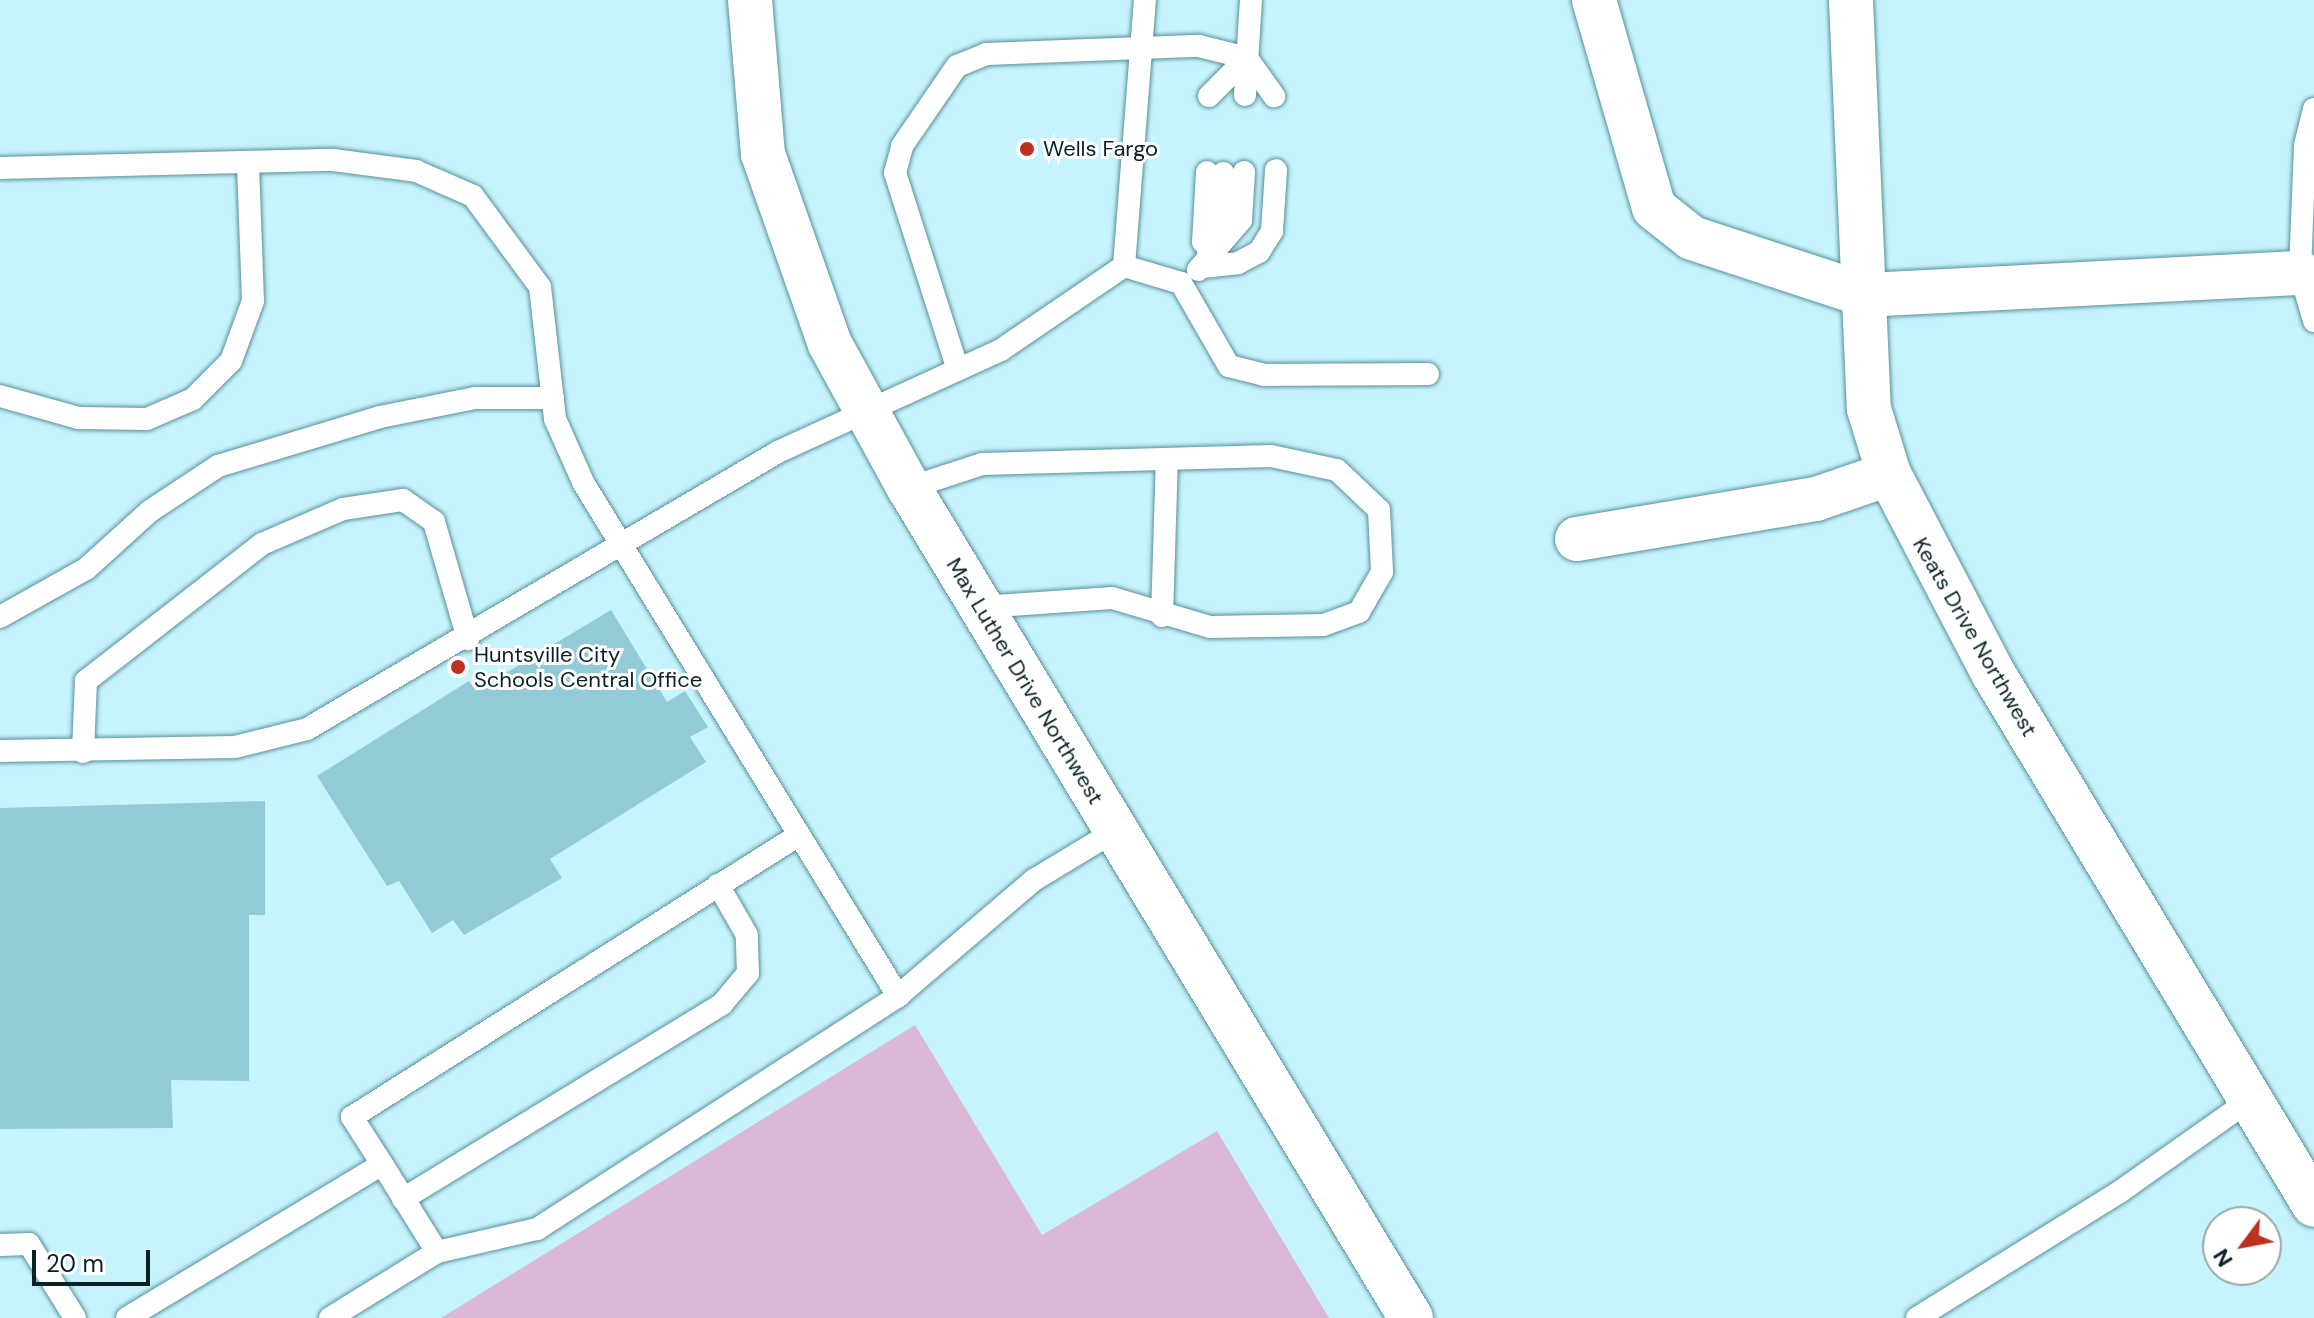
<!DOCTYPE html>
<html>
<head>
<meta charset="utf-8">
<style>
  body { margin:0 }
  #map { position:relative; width:2314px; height:1318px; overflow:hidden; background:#c6f4fd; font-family:"DM Sans",sans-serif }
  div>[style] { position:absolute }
  .green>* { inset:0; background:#dab8d6 }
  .building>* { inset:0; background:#92cbd6 }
  .roads { filter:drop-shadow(0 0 2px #58909a) drop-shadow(0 0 2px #58909a) }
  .service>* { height:22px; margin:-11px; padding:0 11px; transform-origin:11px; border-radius:11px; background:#fff }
  .minor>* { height:44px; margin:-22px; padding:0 22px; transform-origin:22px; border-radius:22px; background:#fff }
  .tertiary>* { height:44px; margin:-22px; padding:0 22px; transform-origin:22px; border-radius:22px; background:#fff }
  .dots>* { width:22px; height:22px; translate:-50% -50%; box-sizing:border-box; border:4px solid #fff; border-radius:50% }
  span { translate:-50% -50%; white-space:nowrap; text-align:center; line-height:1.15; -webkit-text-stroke:6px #fff; paint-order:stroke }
  .poi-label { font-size:22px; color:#092125 }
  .left { translate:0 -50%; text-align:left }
  .street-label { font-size:22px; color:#092125 }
  .north { position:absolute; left:2202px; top:1206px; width:80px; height:80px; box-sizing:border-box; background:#fff; border:2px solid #9da6a8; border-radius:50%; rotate:238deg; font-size:22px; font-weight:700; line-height:32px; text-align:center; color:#092125 }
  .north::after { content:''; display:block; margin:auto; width:28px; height:36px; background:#be3121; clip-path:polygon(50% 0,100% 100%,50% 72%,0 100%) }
  .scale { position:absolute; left:32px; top:1250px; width:118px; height:36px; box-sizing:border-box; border:4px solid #092125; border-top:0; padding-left:10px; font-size:24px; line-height:28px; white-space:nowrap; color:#092125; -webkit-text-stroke:6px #fff; paint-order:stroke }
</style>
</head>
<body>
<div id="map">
  <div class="green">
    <div style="clip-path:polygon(915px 1025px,1042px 1235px,1217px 1131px,1329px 1318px,441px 1318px)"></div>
  </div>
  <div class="building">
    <div style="clip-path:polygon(611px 610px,667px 702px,685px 691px,708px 727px,690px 737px,706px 762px,550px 859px,562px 878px,464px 935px,453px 920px,432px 933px,399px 881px,387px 886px,317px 776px,469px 681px,476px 691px)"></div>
    <div style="clip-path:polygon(265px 801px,265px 915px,249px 915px,249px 1081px,171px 1080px,173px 1128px,0 1129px,0 808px)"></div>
  </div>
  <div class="roads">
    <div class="service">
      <div style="left:1245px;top:95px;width:95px;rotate:-86.4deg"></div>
      <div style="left:1209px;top:96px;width:54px;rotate:-45deg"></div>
      <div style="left:2314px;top:109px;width:38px;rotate:104deg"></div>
      <div style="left:2305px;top:146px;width:127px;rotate:92.3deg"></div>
      <div style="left:2300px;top:273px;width:50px;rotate:73.7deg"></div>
      <div style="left:0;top:168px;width:333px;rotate:-1.4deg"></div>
      <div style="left:333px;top:160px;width:84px;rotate:7.5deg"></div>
      <div style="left:416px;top:171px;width:62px;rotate:23.7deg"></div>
      <div style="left:473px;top:196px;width:113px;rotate:53.6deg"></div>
      <div style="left:540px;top:287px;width:133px;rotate:83.5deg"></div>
      <div style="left:555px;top:419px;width:71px;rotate:66deg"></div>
      <div style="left:584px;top:484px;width:601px;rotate:58.48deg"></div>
      <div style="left:1203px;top:242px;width:70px;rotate:-86.7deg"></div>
      <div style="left:1208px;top:251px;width:43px;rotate:-71.1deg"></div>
      <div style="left:1222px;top:210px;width:37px;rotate:-88deg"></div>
      <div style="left:1124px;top:266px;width:59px;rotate:16.6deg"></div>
      <div style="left:1181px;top:283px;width:96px;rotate:60deg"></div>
      <div style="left:1229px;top:366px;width:36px;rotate:14deg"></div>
      <div style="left:1264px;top:375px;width:164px;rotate:-0.3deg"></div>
      <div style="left:1202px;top:267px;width:36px;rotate:-6deg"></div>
      <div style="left:1238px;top:263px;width:24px;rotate:-28deg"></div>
      <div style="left:1259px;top:252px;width:25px;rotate:-58deg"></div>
      <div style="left:1272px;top:231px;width:61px;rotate:-86.2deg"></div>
      <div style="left:1198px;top:270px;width:66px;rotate:-49.3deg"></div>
      <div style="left:1241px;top:220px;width:48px;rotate:-86.4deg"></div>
      <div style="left:957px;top:367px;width:204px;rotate:-107.7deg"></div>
      <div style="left:895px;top:173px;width:28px;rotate:-75deg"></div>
      <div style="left:902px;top:146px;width:97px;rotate:-55.5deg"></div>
      <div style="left:957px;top:66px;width:31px;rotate:-22deg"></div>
      <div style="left:986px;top:54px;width:213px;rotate:-2.2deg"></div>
      <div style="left:1199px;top:46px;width:49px;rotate:14deg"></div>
      <div style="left:1247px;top:58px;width:47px;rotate:54.6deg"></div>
      <div style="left:0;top:396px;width:82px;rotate:15.6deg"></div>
      <div style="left:79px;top:418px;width:68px;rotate:0.8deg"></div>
      <div style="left:147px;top:419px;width:50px;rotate:-23.5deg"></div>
      <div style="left:193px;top:399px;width:54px;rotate:-45deg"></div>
      <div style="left:231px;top:361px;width:64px;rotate:-69.9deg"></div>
      <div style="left:253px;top:301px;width:138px;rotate:-92.1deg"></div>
      <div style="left:909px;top:488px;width:77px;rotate:-18.2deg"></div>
      <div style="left:982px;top:464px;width:289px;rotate:-1.6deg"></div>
      <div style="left:1271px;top:456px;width:67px;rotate:12deg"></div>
      <div style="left:1337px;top:470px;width:58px;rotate:43.6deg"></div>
      <div style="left:1379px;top:510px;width:62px;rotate:87.2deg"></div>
      <div style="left:1382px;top:572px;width:46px;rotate:119.9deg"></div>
      <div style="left:1359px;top:612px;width:38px;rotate:160deg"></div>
      <div style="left:1323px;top:625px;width:113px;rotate:179deg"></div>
      <div style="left:1210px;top:627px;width:102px;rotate:-163.5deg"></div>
      <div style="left:1112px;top:598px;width:131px;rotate:176.1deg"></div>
      <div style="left:1162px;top:616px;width:157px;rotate:-88.2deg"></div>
      <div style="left:0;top:617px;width:98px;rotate:-29.2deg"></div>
      <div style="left:86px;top:569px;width:86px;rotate:-42.2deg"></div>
      <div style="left:150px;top:511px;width:82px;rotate:-33.5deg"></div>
      <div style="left:218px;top:466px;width:169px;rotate:-16.8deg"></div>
      <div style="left:380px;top:417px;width:97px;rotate:-11.3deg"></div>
      <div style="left:475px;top:398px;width:78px"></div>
      <div style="left:0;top:751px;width:235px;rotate:-1deg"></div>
      <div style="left:235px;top:747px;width:74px;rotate:-14deg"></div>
      <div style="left:307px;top:729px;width:546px;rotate:-30.46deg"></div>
      <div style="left:778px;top:452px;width:245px;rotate:-24.6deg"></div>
      <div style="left:1001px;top:350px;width:149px;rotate:-34.3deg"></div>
      <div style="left:1124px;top:266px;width:267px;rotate:-85.5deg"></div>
      <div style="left:83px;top:752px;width:71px;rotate:-87.6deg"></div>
      <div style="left:86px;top:681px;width:223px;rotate:-37.9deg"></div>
      <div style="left:262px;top:544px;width:88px;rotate:-23.4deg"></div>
      <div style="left:343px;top:509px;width:61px;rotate:-8.5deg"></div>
      <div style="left:403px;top:500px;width:38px;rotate:35deg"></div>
      <div style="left:434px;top:522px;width:122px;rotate:73.8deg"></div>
      <div style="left:382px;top:1164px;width:104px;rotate:58deg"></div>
      <div style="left:403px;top:1199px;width:374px;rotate:-31.4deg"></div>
      <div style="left:722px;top:1004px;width:40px;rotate:-50deg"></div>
      <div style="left:748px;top:973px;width:38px;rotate:-92deg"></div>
      <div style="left:747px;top:935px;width:58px;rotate:-120.1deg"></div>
      <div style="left:0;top:1245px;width:29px;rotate:-2deg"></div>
      <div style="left:29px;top:1244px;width:87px;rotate:58.1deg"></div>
      <div style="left:127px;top:1318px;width:298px;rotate:-31.1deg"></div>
      <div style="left:382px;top:1164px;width:56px;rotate:-122.6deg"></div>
      <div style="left:352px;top:1117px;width:529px;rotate:-32.25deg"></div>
      <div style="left:330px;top:1318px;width:126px;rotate:-31.7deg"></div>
      <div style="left:437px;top:1252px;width:103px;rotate:-13deg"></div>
      <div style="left:537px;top:1229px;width:430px;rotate:-32.8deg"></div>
      <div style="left:898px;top:996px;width:179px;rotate:-40.5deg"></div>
      <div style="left:1034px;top:880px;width:95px;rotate:-31.2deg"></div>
      <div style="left:1917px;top:1318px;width:240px;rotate:-31.9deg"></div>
      <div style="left:2121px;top:1191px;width:158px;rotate:-35.2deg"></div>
    </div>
    <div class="minor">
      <div style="left:1594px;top:0;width:216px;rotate:73.9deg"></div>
      <div style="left:1654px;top:208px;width:48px;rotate:38.3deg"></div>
      <div style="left:1692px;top:238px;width:182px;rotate:18.2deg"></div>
      <div style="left:1865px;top:295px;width:436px;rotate:-2.9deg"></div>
      <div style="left:1851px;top:0;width:409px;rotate:87.5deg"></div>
      <div style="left:1869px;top:409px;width:68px;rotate:72.9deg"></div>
      <div style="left:1889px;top:474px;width:225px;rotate:62.4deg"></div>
      <div style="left:1993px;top:673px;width:621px;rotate:58.89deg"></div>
      <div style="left:1577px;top:539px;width:242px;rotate:-9.5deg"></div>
      <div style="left:1816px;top:499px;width:77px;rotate:-18.9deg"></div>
    </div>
    <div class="tertiary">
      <div style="left:750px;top:0;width:155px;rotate:85.2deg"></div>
      <div style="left:763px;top:154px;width:201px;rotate:70.6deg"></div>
      <div style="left:830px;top:344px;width:164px;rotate:61.3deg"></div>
      <div style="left:909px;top:488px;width:970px;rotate:58.83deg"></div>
    </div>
  </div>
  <div class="dots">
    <div style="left:1027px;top:149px;background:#be3121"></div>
    <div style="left:458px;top:667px;background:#be3121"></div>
  </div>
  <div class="poi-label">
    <span class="left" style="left:1043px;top:149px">Wells Fargo</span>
    <span class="left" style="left:474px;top:667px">Huntsville City<br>Schools Central Office</span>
  </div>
  <div class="street-label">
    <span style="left:1975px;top:637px;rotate:60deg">Keats Drive Northwest</span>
    <span style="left:1025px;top:681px;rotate:59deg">Max Luther Drive Northwest</span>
  </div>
  <div class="north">N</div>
  <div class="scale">20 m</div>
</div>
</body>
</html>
